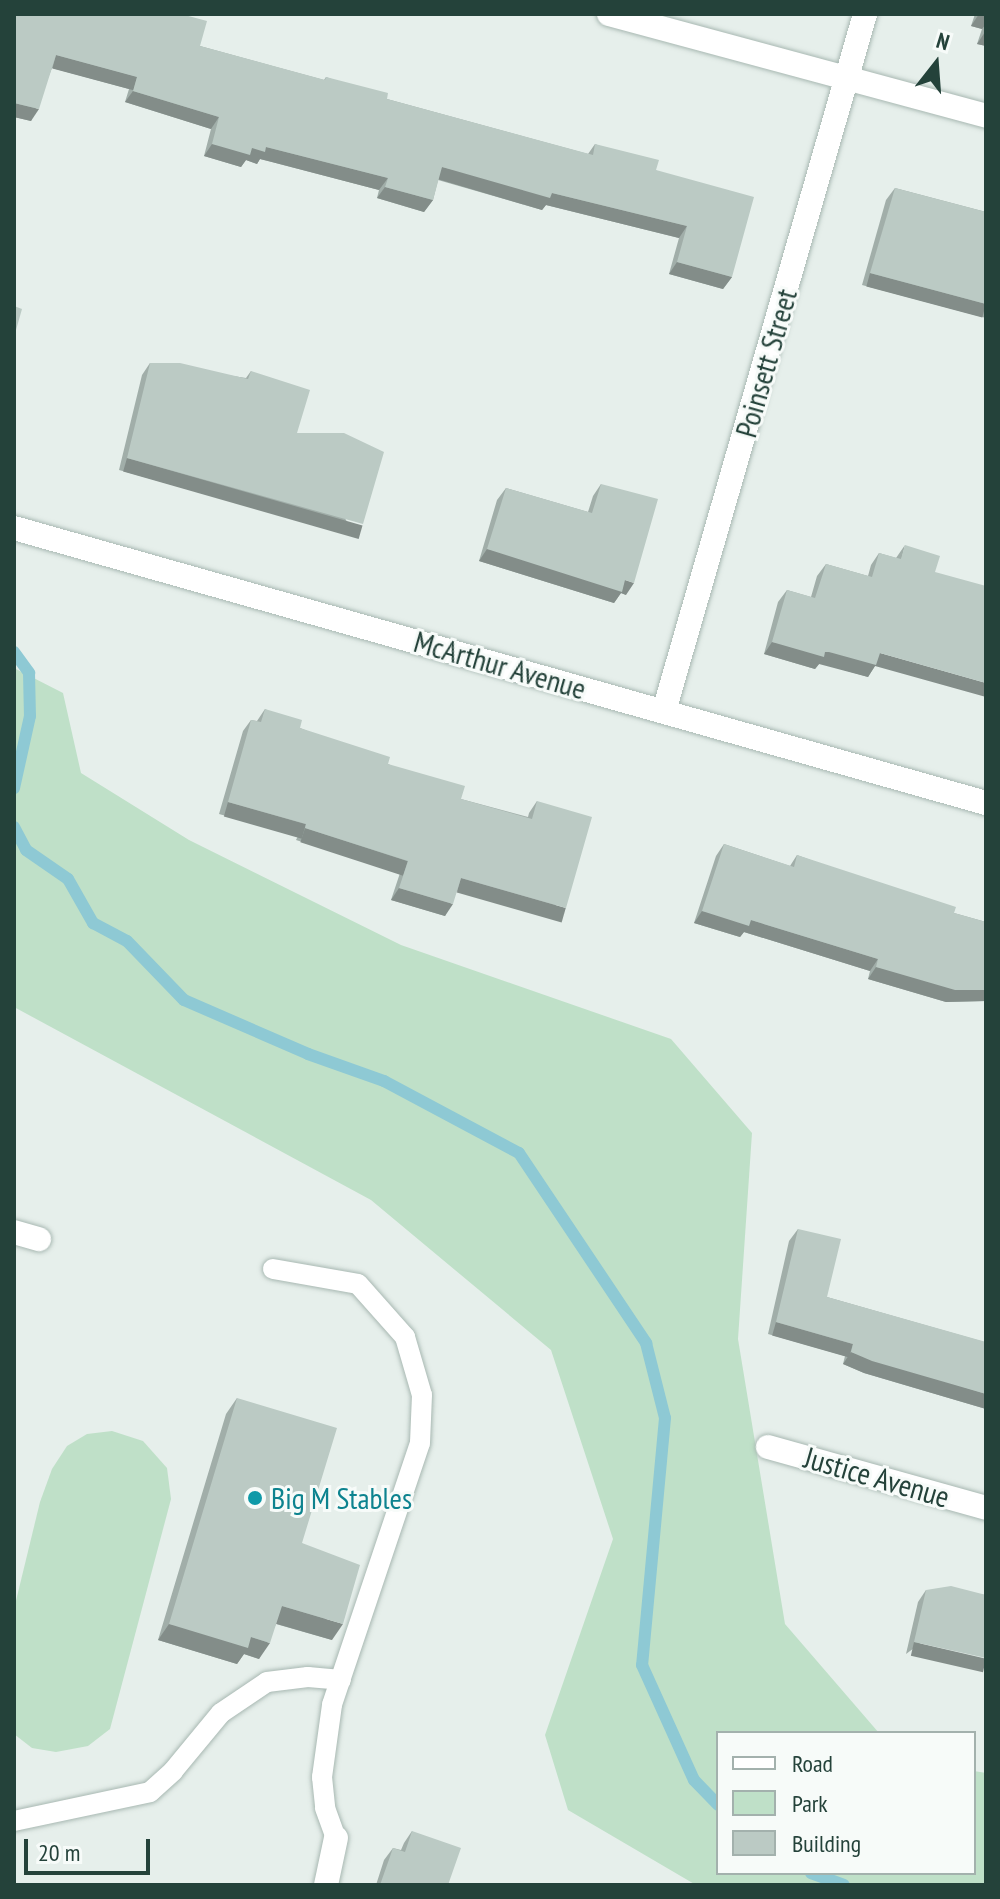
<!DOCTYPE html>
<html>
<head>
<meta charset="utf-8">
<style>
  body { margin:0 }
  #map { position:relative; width:1000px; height:1899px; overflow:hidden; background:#e6efeb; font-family:"PT Sans Narrow",sans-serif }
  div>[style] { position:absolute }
  .green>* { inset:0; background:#bfe0c8 }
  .stream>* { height:12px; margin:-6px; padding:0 6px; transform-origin:6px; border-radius:6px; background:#8ec9d4 }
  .roads { filter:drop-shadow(0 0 2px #a8b8b2) drop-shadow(0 0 2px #a8b8b2) }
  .service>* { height:20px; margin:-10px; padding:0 10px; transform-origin:10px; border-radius:10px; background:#fff }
  .minor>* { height:24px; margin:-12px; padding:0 12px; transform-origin:12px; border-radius:12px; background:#fff }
  .wall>* { inset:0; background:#a1aea9 }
  .shaded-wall>* { inset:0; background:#838d89; transform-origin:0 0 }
  .building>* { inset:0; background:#bbcac4 }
  .dots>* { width:22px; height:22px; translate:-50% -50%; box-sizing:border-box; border:4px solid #f7fbf9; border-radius:50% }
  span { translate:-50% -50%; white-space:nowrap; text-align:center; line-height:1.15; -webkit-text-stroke:6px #f7fbf9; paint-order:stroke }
  .street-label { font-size:30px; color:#24423a }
  .culture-label { font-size:30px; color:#0d838f }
  .left { translate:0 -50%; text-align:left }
  .frame { position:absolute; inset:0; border:16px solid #24423a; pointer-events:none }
  .legend { position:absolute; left:716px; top:1731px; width:260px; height:144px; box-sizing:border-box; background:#f7fbf9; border:2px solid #a3b1ad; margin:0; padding:10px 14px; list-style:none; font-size:24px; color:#24423a }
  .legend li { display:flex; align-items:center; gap:16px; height:40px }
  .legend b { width:40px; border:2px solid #a3b1ad }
  .north { position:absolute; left:896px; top:24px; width:80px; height:80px; -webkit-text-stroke:6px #f7fbf9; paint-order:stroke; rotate:17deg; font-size:22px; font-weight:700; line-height:32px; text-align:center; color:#24423a }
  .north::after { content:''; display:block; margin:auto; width:28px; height:36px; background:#24423a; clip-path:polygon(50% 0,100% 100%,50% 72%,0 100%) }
  .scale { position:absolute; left:24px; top:1839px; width:126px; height:36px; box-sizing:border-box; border:4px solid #24423a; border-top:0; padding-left:10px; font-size:24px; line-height:28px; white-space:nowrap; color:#24423a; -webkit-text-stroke:6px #f7fbf9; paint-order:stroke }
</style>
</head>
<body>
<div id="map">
  <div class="green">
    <div style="clip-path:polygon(14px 668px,63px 693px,81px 773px,189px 840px,401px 945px,671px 1039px,752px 1133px,738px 1339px,785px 1624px,879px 1733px,718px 1733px,718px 1873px,974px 1873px,974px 1771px,986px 1773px,986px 1885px,696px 1885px,568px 1810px,545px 1735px,613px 1539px,551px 1350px,371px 1200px,14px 1007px)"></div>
    <div style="clip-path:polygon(112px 1431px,143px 1441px,167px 1468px,171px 1499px,110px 1729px,88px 1746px,56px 1752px,32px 1748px,14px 1734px,14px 1609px,40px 1502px,52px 1469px,67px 1446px,87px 1434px)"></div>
  </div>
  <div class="stream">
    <div style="left:14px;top:652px;width:26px;rotate:54deg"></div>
    <div style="left:29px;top:673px;width:43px;rotate:88.7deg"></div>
    <div style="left:30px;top:716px;width:74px;rotate:102.5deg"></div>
    <div style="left:14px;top:827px;width:26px;rotate:62deg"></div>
    <div style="left:26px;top:850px;width:51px;rotate:34.6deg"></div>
    <div style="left:68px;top:879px;width:51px;rotate:60.4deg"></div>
    <div style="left:93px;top:923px;width:38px;rotate:28deg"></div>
    <div style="left:127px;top:941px;width:82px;rotate:46deg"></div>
    <div style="left:184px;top:1000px;width:135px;rotate:23.5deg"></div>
    <div style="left:308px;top:1054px;width:81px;rotate:19.6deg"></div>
    <div style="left:384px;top:1081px;width:153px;rotate:28.1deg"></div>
    <div style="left:519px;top:1153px;width:229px;rotate:56.2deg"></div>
    <div style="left:646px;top:1343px;width:77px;rotate:75.8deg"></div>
    <div style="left:665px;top:1418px;width:248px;rotate:95.3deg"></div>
    <div style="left:642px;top:1665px;width:126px;rotate:65.7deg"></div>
    <div style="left:694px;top:1780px;width:35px;rotate:46deg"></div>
    <div style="left:811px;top:1873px;width:35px;rotate:20deg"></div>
  </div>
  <div class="roads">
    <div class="service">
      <div style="left:273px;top:1269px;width:86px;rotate:10deg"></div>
      <div style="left:358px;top:1284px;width:71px;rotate:48.4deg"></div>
      <div style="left:405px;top:1337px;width:60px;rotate:73.7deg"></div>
      <div style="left:422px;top:1395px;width:48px;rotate:92.4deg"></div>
      <div style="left:420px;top:1443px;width:276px;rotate:108.6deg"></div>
      <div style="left:332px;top:1705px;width:73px;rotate:97.9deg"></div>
      <div style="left:322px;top:1777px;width:31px;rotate:84deg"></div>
      <div style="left:325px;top:1808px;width:32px;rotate:70deg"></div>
      <div style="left:14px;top:1821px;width:139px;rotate:-12deg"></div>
      <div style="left:150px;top:1792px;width:31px;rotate:-42deg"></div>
      <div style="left:173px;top:1771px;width:75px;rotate:-50.4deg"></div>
      <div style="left:221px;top:1713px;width:55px;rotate:-34deg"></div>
      <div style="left:267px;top:1682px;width:41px;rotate:-7deg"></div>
      <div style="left:308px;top:1677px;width:33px;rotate:5deg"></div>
    </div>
    <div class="minor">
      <div style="left:609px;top:14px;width:391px;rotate:15.1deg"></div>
      <div style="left:14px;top:528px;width:1010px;rotate:15.8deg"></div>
      <div style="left:664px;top:711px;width:725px;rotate:-73.91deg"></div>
      <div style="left:14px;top:1232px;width:26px;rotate:16deg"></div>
      <div style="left:768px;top:1447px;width:226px;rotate:15.6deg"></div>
      <div style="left:326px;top:1885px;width:48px;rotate:-78deg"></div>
    </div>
  </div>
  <div class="wall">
    <div style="clip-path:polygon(14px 14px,200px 46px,324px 80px,326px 77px,387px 99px,588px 154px,595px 144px,656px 170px,732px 277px,723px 289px,669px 274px,679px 238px,546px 205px,542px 210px,438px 180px,433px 200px,424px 212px,377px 198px,379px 190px,260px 159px,257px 164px,246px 160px,241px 167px,204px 156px,211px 129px,125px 102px,129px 89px,52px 68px,31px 121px,14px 117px)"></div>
    <div style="clip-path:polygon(975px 14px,986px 14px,986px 46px,977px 44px,982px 29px,971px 26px)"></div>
    <div style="clip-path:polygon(895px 188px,986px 212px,986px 318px,862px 285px,886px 200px)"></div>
    <div style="clip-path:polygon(150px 363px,246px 378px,251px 371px,297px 433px,355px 536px,119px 470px,142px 375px)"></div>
    <div style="clip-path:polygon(601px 484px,626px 595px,621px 593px,614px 603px,479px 561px,497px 500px,506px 488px,588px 512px,593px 496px)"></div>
    <div style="clip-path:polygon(905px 545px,875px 666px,868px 677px,820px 663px,815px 669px,764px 654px,778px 602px,787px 590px,811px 597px,817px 576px,826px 564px,868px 576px,871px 565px,879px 553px,896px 558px)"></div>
    <div style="clip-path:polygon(265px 709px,300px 728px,388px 764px,461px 799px,528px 817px,529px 813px,537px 801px,558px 920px,457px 891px,445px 916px,391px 900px,400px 873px,296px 840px,298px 836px,219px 814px,243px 731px,251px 720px,257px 721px)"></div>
    <div style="clip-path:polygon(724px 844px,790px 866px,797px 855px,954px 913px,986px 922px,986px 1001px,946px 1002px,868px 979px,870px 971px,744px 932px,740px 937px,694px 923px,716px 856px)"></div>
    <div style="clip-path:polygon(798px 1229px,827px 1297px,984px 1342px,986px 1340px,986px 1409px,864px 1373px,843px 1364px,845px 1356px,768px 1334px,789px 1241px)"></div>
    <div style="clip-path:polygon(237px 1398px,302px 1543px,332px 1640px,276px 1624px,259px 1659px,244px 1654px,237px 1664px,158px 1640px,226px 1414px)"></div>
    <div style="clip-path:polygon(926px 1590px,986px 1595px,906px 1654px,918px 1602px)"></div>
    <div style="clip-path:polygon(412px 1831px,448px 1885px,376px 1885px,384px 1860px,393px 1848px,401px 1850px,404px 1843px)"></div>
  </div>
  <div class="shaded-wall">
    <div style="clip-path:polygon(979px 14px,986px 16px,986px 24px,982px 29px,971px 26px)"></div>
    <div style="clip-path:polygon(985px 32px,986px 46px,977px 44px)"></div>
    <div style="left:56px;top:55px;width:84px;height:14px;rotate:15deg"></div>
    <div style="clip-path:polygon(133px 91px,219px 117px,211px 129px,125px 102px)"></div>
    <div style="clip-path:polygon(14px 103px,39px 109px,31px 121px,14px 117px)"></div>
    <div style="clip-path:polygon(212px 144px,252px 148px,266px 147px,388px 178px,379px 190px,260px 159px,257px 164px,246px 160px,241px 167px,204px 156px)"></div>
    <div style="clip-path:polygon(442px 167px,552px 193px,687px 226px,679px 238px,546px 205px,542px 210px,434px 178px)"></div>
    <div style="clip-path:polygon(385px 187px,433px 200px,424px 212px,377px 198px)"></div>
    <div style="clip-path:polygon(677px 262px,732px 277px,723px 289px,669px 274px)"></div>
    <div style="left:870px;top:273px;width:120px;height:14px;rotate:15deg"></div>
    <div style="left:127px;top:458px;width:245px;height:14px;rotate:16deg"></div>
    <div style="clip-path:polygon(487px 549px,625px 580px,634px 583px,626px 595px,621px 593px,614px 603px,479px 561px)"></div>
    <div style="clip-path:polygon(772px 642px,825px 652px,880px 653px,986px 683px,986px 697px,875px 666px,868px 677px,819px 664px,815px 669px,764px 654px)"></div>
    <div style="left:228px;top:802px;width:81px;height:15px;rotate:16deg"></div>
    <div style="left:305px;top:828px;width:108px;height:15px;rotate:18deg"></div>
    <div style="left:461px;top:878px;width:109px;height:15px;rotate:16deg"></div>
    <div style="clip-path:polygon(399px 888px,453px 904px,445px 916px,391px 900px)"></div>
    <div style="clip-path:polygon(702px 911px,751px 920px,878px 959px,870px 971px,744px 932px,740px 937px,694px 923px)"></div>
    <div style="clip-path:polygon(876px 967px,986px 990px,986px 1001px,946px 1002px,868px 979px)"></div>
    <div style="left:776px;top:1322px;width:80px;height:14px;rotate:16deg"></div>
    <div style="clip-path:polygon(851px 1352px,986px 1394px,986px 1409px,864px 1373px,843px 1364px)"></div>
    <div style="clip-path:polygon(282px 1606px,343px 1624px,332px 1640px,270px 1622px)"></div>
    <div style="clip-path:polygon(169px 1624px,251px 1637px,270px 1643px,259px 1659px,244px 1654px,237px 1664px,158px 1640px)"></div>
    <div style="left:914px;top:1642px;width:74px;height:14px;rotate:13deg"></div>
  </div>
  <div class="building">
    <div style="clip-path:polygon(14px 14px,181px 14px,207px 21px,200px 46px,325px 80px,326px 77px,388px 93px,387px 99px,593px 155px,595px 144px,659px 160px,656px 170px,754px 197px,732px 277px,677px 262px,687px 226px,552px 193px,550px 198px,442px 167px,433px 200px,385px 187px,388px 178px,266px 147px,265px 152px,252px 148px,250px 155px,212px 144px,219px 117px,133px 91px,137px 77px,56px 55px,39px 109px,14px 103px)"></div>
    <div style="clip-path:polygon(895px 188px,986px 212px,986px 304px,870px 273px)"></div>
    <div style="clip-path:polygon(14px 306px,22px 309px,14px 337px)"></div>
    <div style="clip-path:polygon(150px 363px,180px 363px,248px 379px,251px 371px,310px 390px,297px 433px,344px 433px,384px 452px,363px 524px,127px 458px)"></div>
    <div style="clip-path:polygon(601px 484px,658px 499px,634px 583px,625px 580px,622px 592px,487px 549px,506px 488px,592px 513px)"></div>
    <div style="clip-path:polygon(905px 545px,940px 556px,935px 572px,986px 586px,986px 683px,880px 653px,876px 665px,829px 652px,825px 652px,824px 657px,772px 642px,787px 590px,815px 598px,826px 564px,872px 577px,879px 553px,901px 559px)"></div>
    <div style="clip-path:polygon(265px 709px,302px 720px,300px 728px,390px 757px,388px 764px,465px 786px,461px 799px,532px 819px,537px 801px,592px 817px,566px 908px,461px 878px,453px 904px,399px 888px,408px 861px,305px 828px,306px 824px,228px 802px,251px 720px,261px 722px)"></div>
    <div style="clip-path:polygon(724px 844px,794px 867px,797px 855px,956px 907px,954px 913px,986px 922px,986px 990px,955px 990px,876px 967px,878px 959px,751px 920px,749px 926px,702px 911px)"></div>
    <div style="clip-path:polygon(798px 1229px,841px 1239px,827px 1297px,986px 1342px,986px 1341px,986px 1394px,872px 1361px,851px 1352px,853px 1344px,776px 1322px)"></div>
    <div style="clip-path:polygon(237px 1398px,337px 1428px,302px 1543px,360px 1565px,343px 1624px,282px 1606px,270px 1643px,251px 1637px,248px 1648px,169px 1624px)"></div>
    <div style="clip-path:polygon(951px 1586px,986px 1595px,986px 1658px,914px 1642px,926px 1590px)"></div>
    <div style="clip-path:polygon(412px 1831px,461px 1848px,448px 1885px,380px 1885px,393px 1848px,405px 1852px)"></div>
  </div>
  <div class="dots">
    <div style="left:255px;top:1498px;background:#0f9aa8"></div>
  </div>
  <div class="street-label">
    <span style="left:766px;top:363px;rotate:-74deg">Poinsett Street</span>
    <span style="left:500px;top:665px;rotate:16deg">McArthur Avenue</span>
    <span style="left:877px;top:1477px;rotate:16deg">Justice Avenue</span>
  </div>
  <div class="culture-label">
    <span class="left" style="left:271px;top:1498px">Big M Stables</span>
  </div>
  <div class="frame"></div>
  <ul class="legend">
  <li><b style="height:10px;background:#fff"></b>Road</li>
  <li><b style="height:22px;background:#bfe0c8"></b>Park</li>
  <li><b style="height:22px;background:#bbcac4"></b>Building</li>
  </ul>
  <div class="north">N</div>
  <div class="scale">20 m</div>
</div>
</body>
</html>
